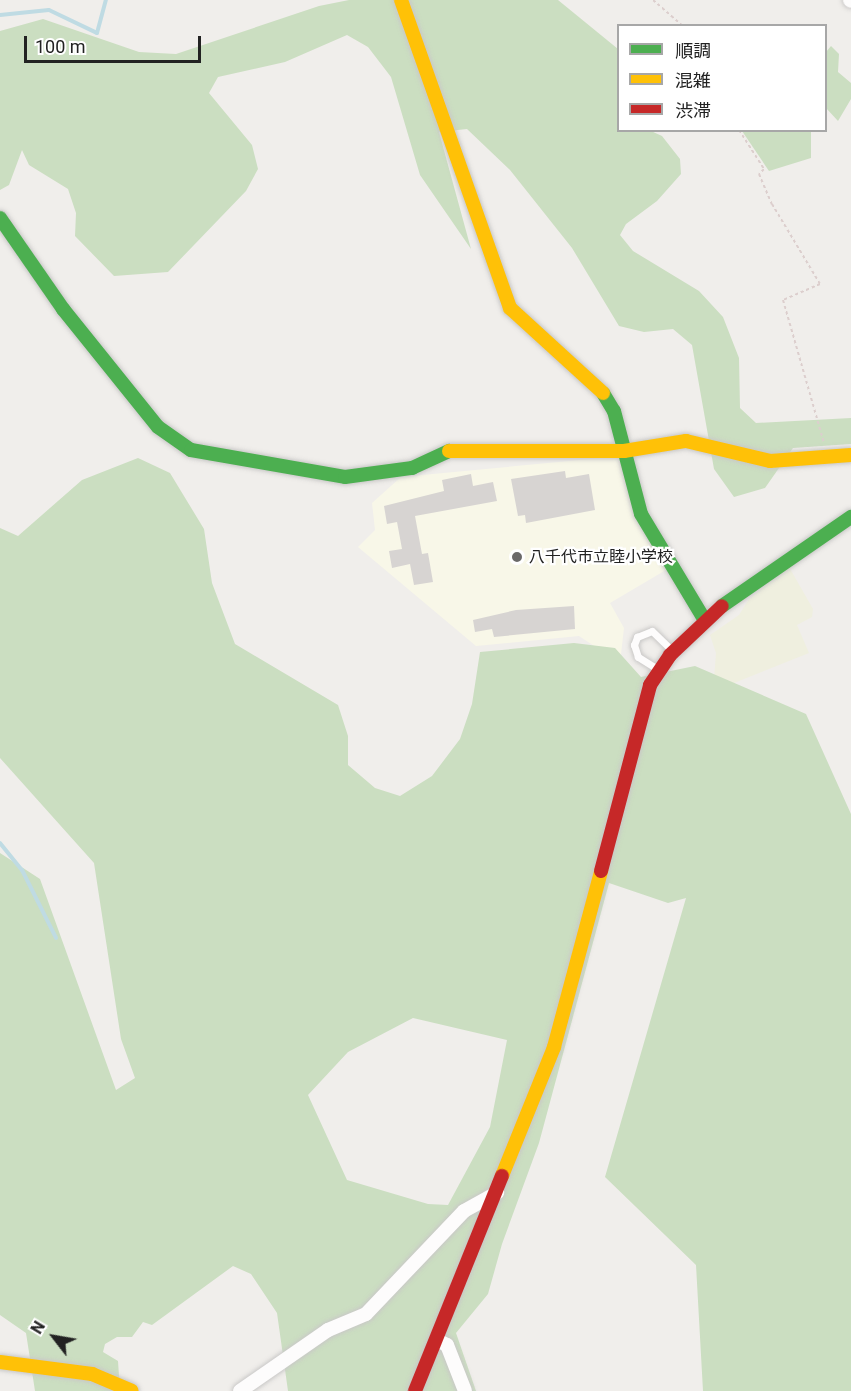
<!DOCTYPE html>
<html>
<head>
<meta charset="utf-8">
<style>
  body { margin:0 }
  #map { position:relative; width:851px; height:1391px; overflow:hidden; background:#f0eeeb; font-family:Roboto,"Noto Sans JP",sans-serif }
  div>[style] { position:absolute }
  .education>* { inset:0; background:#f8f7e8 }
  .farmland>* { inset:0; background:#efefdf }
  .forest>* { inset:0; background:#cbdec1 }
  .stream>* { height:4px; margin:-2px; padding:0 2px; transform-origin:2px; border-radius:2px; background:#bfdbe3 }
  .building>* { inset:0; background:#d7d4d2 }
  .path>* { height:2px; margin-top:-1px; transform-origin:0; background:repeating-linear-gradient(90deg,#dccecd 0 3px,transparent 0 6px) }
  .roads { filter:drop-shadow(0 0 2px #c9c8c7) drop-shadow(0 0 2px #c9c8c7) }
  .lane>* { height:7px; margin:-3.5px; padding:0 3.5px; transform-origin:3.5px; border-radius:3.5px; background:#fdfcfc }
  .street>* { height:14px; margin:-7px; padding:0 7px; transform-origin:7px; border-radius:7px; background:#fdfcfc }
  .fast>* { height:14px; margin:-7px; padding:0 7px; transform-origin:7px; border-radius:7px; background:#4caf50 }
  .slow>* { height:14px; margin:-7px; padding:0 7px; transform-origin:7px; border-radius:7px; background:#ffc107 }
  .jam>* { height:14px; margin:-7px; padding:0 7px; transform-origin:7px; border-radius:7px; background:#c62828 }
  .dots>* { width:16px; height:16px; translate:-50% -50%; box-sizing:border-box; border:3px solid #fff; border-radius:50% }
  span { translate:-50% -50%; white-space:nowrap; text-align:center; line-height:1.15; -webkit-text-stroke:4.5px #fff; paint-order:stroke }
  .poi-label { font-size:16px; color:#222 }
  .left { translate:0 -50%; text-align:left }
  .legend { position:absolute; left:617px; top:24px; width:210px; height:108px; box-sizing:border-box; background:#fff; border:2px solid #a7a7a7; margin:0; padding:8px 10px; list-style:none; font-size:18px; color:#222 }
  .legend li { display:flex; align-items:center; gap:12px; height:30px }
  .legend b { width:30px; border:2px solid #a7a7a7 }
  .north { position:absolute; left:24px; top:1307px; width:60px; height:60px; -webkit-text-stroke:4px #fff; paint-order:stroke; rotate:301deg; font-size:16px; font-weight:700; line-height:24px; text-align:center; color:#222 }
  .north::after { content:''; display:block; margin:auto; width:21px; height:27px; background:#222; clip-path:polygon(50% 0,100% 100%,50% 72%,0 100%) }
  .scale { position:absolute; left:24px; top:36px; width:177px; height:27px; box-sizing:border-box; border:3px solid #222; border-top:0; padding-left:8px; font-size:18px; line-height:21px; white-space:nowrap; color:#222; -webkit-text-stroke:4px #fff; paint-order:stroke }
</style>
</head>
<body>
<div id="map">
  <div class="education">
    <div style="clip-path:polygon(622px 456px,671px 567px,610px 603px,624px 628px,620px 663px,579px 636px,476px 646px,358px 547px,375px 530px,372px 503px,401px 477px)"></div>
  </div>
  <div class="farmland">
    <div style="clip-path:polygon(789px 567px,813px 609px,812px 617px,797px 625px,809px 653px,719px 689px,714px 679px,716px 653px,710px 635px,739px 615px,749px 599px)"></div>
  </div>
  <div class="forest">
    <div style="clip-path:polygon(349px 0,558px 0,618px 49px,618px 130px,651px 131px,662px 136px,680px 159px,681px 174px,657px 201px,626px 224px,620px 235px,633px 251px,699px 291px,723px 317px,739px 358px,740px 408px,756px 423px,851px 418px,851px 444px,793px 448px,765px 488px,734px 497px,714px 469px,692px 345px,673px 329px,644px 332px,619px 326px,572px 248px,510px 170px,467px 129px,439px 132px,471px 249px,420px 175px,391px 77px,368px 47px,347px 35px,285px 62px,218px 77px,209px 93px,252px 145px,258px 169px,246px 191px,168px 272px,114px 276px,75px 236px,76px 213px,68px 189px,29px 165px,22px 150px,9px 185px,0 190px,0 31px,43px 19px,139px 52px,176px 54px,319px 6px)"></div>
    <div style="clip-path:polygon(831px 46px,839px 54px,838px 72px,851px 83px,851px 99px,838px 121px,826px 108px,826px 52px)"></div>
    <div style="clip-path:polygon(742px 131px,811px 131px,811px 158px,769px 171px)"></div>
    <div style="clip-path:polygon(evenodd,138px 458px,170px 473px,204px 529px,212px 583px,235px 644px,338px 705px,348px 736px,348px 765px,375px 788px,400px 796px,432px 776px,460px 739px,472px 704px,480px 652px,574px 643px,615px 648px,641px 677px,695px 666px,806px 714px,851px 814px,851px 1391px,703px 1391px,696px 1265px,605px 1177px,686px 898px,668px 903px,609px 883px,539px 1143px,502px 1244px,488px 1294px,456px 1333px,476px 1391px,288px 1391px,277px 1313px,251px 1274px,233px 1266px,152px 1325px,143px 1322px,132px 1337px,117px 1337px,105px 1344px,103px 1352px,118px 1361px,120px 1391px,35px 1391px,26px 1333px,0 1315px,0 853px,40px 879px,116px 1090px,135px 1078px,121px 1039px,94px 863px,0 758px,0 528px,18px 536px,82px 480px,138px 458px,413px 1018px,507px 1040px,490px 1127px,448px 1205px,428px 1204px,347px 1180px,308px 1095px,348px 1052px,413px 1018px)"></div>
  </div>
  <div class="stream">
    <div style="left:0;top:15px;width:49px;rotate:-5.8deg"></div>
    <div style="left:49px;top:10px;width:53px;rotate:25.6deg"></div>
    <div style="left:97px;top:33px;width:34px;rotate:-75deg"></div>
    <div style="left:0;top:843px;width:35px;rotate:51deg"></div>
    <div style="left:22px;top:870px;width:76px;rotate:63.4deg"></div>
  </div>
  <div class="building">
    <div style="clip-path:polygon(565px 471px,566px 478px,589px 474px,595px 510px,526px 523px,525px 515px,518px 516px,511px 479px)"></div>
    <div style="clip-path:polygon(471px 474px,473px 486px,493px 482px,497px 501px,415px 516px,422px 554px,428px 553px,433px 582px,414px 585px,410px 564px,392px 568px,389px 551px,402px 549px,397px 522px,387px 524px,384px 506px,444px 491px,442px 480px)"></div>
    <div style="clip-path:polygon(574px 606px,575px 629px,494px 637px,492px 629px,475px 632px,473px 620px,516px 610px)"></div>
  </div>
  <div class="path">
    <div style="left:653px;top:0;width:40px;rotate:41deg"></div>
    <div style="left:739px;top:130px;width:46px;rotate:57.3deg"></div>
    <div style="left:764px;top:169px;width:7px;rotate:135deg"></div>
    <div style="left:759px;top:174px;width:33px;rotate:67deg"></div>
    <div style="left:772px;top:204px;width:93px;rotate:59deg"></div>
    <div style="left:820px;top:284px;width:40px;rotate:156.6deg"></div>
    <div style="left:783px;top:300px;width:149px;rotate:74deg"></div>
  </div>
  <div class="roads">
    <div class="lane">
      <div style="left:659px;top:670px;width:25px;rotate:-148deg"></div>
      <div style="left:638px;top:657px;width:13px;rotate:-108deg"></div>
      <div style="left:634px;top:645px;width:9px;rotate:-69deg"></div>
      <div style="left:637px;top:637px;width:16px;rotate:-22deg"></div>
      <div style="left:652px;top:631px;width:29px;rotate:44deg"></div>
    </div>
    <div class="street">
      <div style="left:850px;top:0;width:1px;rotate:45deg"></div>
      <div style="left:437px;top:1340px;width:11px;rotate:27deg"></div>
      <div style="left:447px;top:1345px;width:49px;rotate:68.6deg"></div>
      <div style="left:240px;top:1391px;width:107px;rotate:-34.7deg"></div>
      <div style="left:328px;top:1330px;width:41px;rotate:-22.8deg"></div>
      <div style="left:366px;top:1314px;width:142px;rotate:-46.4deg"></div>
      <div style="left:464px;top:1211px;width:38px;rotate:-29deg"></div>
    </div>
    <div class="fast">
      <div style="left:0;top:218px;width:111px;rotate:55.3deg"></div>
      <div style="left:63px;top:309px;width:151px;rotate:51.2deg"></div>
      <div style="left:158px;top:427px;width:40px;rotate:34.9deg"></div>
      <div style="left:191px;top:450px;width:156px;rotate:9.9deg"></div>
      <div style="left:345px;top:477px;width:68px;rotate:-7.7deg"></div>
      <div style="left:412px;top:468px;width:41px;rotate:-24.7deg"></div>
      <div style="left:603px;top:393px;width:21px;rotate:59deg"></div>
      <div style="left:614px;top:411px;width:106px;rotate:75.3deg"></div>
      <div style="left:641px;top:514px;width:122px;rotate:59deg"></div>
      <div style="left:722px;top:606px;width:157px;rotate:-34.6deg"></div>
    </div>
    <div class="slow">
      <div style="left:401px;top:0;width:327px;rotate:70.5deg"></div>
      <div style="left:510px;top:308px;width:126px;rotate:42.4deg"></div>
      <div style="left:449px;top:451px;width:175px"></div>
      <div style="left:624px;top:451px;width:63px;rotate:-9.2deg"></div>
      <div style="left:686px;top:441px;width:86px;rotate:13.4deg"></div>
      <div style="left:770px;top:461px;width:81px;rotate:-4.2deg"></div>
      <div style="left:502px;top:1176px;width:139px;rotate:-68deg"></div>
      <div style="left:554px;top:1047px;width:182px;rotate:-75deg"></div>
      <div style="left:0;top:1362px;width:93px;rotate:7.4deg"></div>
      <div style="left:92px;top:1374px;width:43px;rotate:23deg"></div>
    </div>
    <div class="jam">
      <div style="left:601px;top:871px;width:192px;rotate:-75.2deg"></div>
      <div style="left:650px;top:685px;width:36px;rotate:-56deg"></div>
      <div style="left:670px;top:655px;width:71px;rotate:-43.3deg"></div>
      <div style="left:415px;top:1391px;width:232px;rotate:-68deg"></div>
    </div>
  </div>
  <div class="dots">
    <div style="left:517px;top:557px;background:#6a6968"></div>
  </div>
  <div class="poi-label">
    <span class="left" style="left:529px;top:557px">八千代市立睦小学校</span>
  </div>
  <ul class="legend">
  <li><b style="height:8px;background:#4caf50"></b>順調</li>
  <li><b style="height:8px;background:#ffc107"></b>混雑</li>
  <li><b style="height:8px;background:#c62828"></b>渋滞</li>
  </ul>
  <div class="north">N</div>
  <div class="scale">100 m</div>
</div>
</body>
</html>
